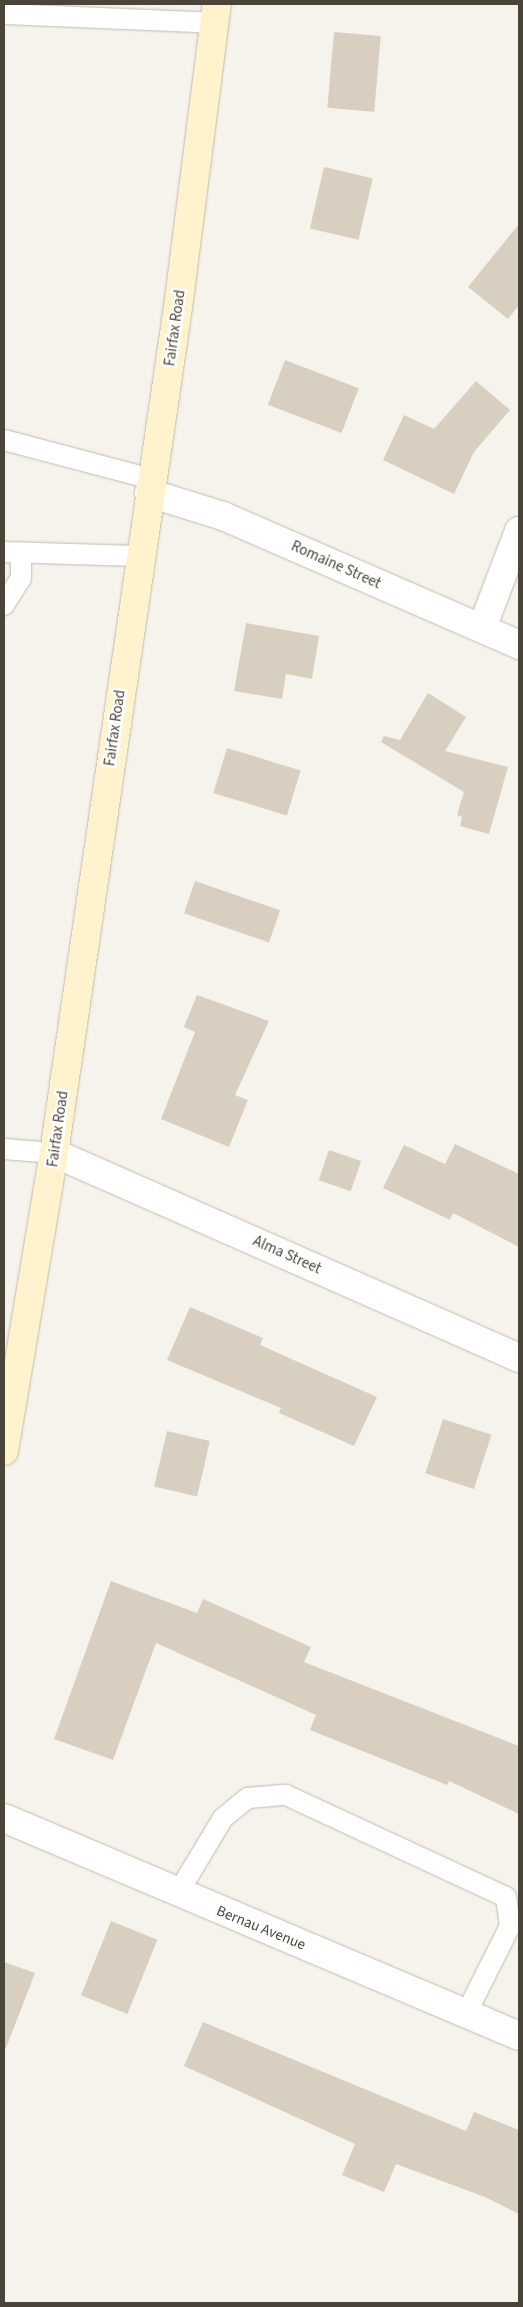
<!DOCTYPE html>
<html>
<head>
<meta charset="utf-8">
<style>
  body { margin:0 }
  #map { position:relative; width:523px; height:2307px; overflow:hidden; background:#f6f3ec; font-family:"Source Sans 3",sans-serif }
  div>[style] { position:absolute }
  .building>* { inset:0; background:#d8cfc1; transform-origin:0 0 }
  .roads { filter:drop-shadow(0 0 1px #c2bbae) drop-shadow(0 0 1px #c2bbae) }
  .lane>* { height:20px; margin:-10px; padding:0 10px; transform-origin:10px; border-radius:10px; background:#fff }
  .street>* { height:28px; margin:-14px; padding:0 14px; transform-origin:14px; border-radius:14px; background:#fff }
  .secondary>* { height:28px; margin:-14px; padding:0 14px; transform-origin:14px; border-radius:14px; background:#fff3cd }
  span { translate:-50% -50%; white-space:nowrap; text-align:center; line-height:1.15; -webkit-text-stroke:5px #fff; paint-order:stroke }
  .street-label { font-size:15px; color:#4b4439 }
  .frame { position:absolute; inset:0; border:5px solid #4b4439; pointer-events:none }
</style>
</head>
<body>
<div id="map">
  <div class="building">
    <div style="left:334px;top:32px;width:47px;height:76px;rotate:5deg"></div>
    <div style="left:324px;top:167px;width:50px;height:63px;rotate:13deg"></div>
    <div style="clip-path:polygon(519px 224px,519px 305px,508px 319px,468px 287px)"></div>
    <div style="left:285px;top:360px;width:79px;height:48px;rotate:21deg"></div>
    <div style="clip-path:polygon(476px 381px,510px 410px,474px 452px,454px 494px,383px 460px,404px 415px,434px 429px)"></div>
    <div style="clip-path:polygon(246px 623px,319px 636px,312px 679px,286px 674px,282px 699px,234px 691px)"></div>
    <div style="clip-path:polygon(428px 693px,466px 717px,445px 751px,508px 767px,489px 834px,460px 826px,462px 817px,457px 815px,464px 792px,381px 742px,384px 736px,400px 740px)"></div>
    <div style="left:227px;top:748px;width:77px;height:47px;rotate:17deg"></div>
    <div style="left:195px;top:881px;width:90px;height:34px;rotate:19deg"></div>
    <div style="clip-path:polygon(197px 995px,269px 1021px,235px 1095px,248px 1100px,229px 1147px,161px 1119px,195px 1032px,184px 1027px)"></div>
    <div style="clip-path:polygon(455px 1144px,519px 1174px,519px 1247px,453px 1213px,450px 1220px,383px 1188px,404px 1145px,445px 1164px)"></div>
    <div style="left:329px;top:1150px;width:34px;height:32px;rotate:19deg"></div>
    <div style="clip-path:polygon(190px 1307px,263px 1338px,260px 1345px,377px 1397px,354px 1446px,279px 1413px,281px 1408px,167px 1360px)"></div>
    <div style="left:443px;top:1419px;width:51px;height:57px;rotate:18deg"></div>
    <div style="left:167px;top:1431px;width:44px;height:57px;rotate:13deg"></div>
    <div style="clip-path:polygon(111px 1581px,197px 1613px,203px 1599px,311px 1647px,304px 1662px,519px 1746px,519px 1814px,449px 1781px,447px 1785px,310px 1730px,316px 1715px,156px 1643px,113px 1760px,54px 1739px)"></div>
    <div style="left:111px;top:1921px;width:50px;height:80px;rotate:22deg"></div>
    <div style="clip-path:polygon(4px 1962px,35px 1973px,6px 2048px,4px 2048px)"></div>
    <div style="clip-path:polygon(203px 2022px,466px 2131px,474px 2112px,519px 2130px,519px 2214px,485px 2197px,396px 2164px,384px 2192px,342px 2175px,355px 2144px,184px 2066px)"></div>
  </div>
  <div class="roads">
    <div class="lane">
      <div style="left:4px;top:14px;width:211px;rotate:2.4deg"></div>
      <div style="left:4px;top:440px;width:153px;rotate:14.8deg"></div>
      <div style="left:4px;top:552px;width:135px;rotate:1.7deg"></div>
      <div style="left:4px;top:605px;width:32px;rotate:-58deg"></div>
      <div style="left:21px;top:578px;width:25px;rotate:-90deg"></div>
      <div style="left:4px;top:1149px;width:50px;rotate:4.6deg"></div>
      <div style="left:178px;top:1893px;width:87px;rotate:-59deg"></div>
      <div style="left:223px;top:1818px;width:32px;rotate:-39deg"></div>
      <div style="left:248px;top:1798px;width:38px;rotate:-5deg"></div>
      <div style="left:286px;top:1795px;width:242px;rotate:24.9deg"></div>
      <div style="left:506px;top:1897px;width:29px;rotate:82deg"></div>
      <div style="left:510px;top:1926px;width:96px;rotate:116.6deg"></div>
    </div>
    <div class="street">
      <div style="left:149px;top:493px;width:77px;rotate:17.3deg"></div>
      <div style="left:223px;top:516px;width:323px;rotate:23.5deg"></div>
      <div style="left:482px;top:628px;width:104px;rotate:-69.1deg"></div>
      <div style="left:54px;top:1153px;width:508px;rotate:23.79deg"></div>
      <div style="left:4px;top:1818px;width:559px;rotate:22.94deg"></div>
    </div>
    <div class="secondary">
      <div style="left:4px;top:1451px;width:302px;rotate:-80.5deg"></div>
      <div style="left:54px;top:1153px;width:855px;rotate:-81.66deg"></div>
      <div style="left:178px;top:307px;width:305px;rotate:-82.7deg"></div>
    </div>
  </div>
  <div class="street-label">
    <span style="left:175px;top:328px;rotate:-82deg">Fairfax Road</span>
    <span style="left:336px;top:565px;rotate:24deg">Romaine Street</span>
    <span style="left:115px;top:728px;rotate:-82deg">Fairfax Road</span>
    <span style="left:58px;top:1129px;rotate:-82deg">Fairfax Road</span>
    <span style="left:287px;top:1255px;rotate:24deg">Alma Street</span>
    <span style="left:261px;top:1928px;rotate:22deg">Bernau Avenue</span>
  </div>
  <div class="frame"></div>
</div>
</body>
</html>
